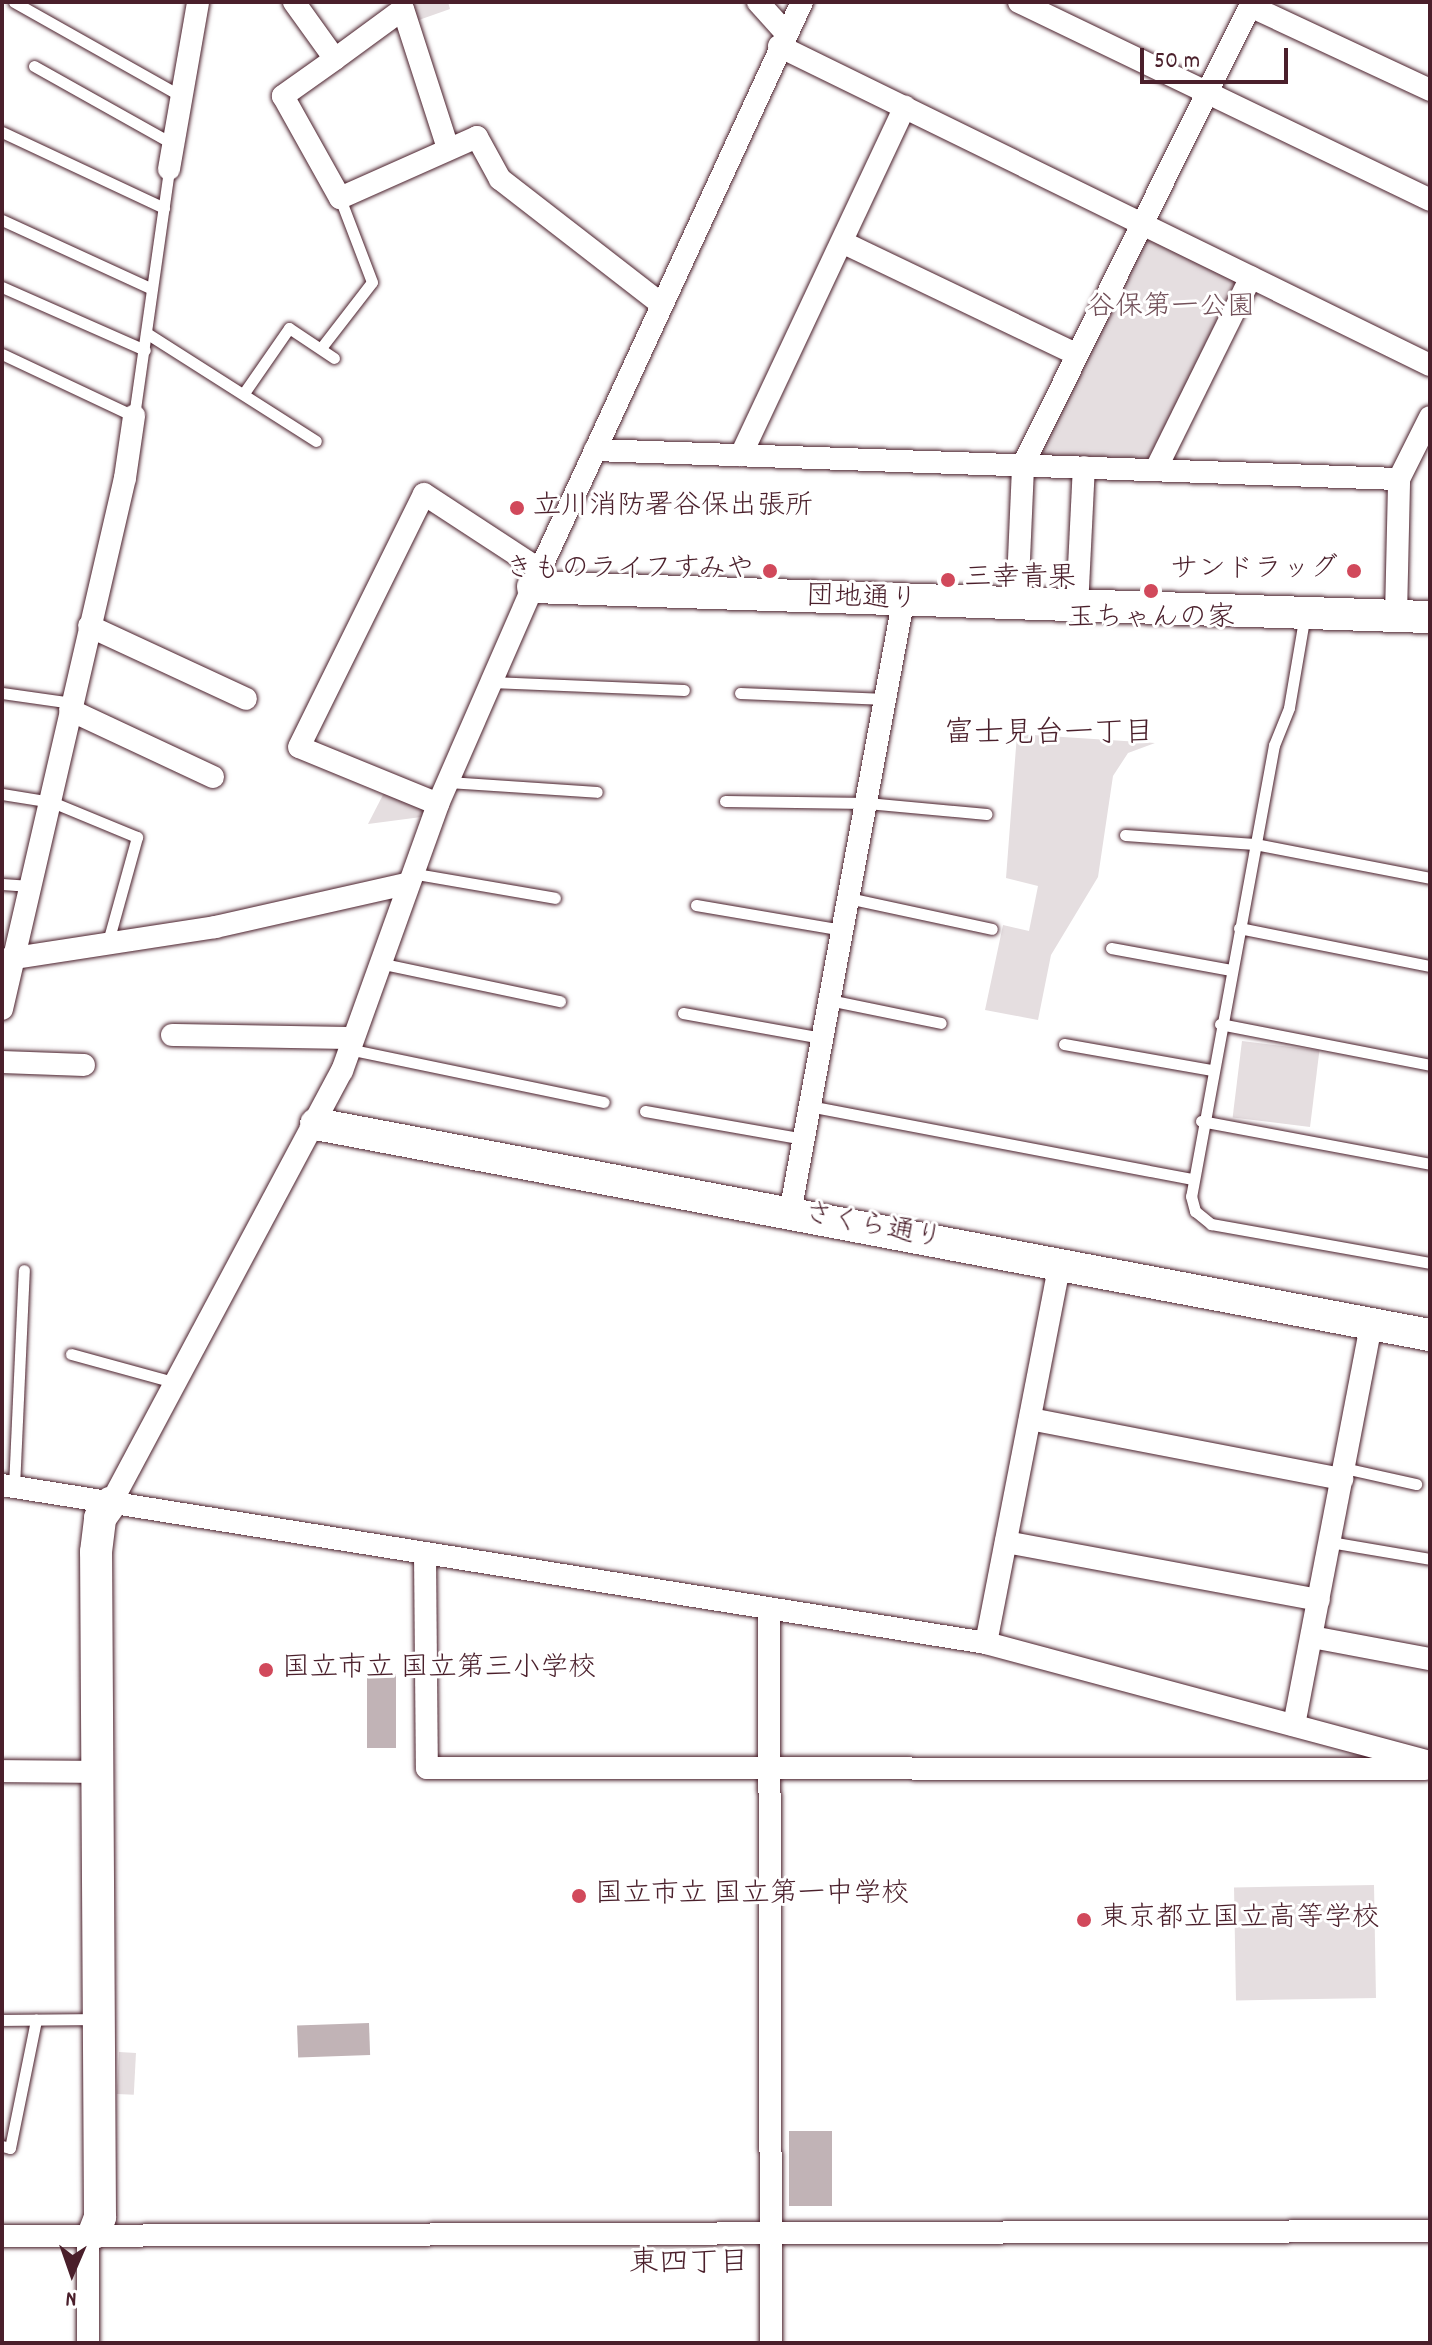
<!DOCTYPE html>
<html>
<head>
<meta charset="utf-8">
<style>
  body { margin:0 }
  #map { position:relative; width:1432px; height:2345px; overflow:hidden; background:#fff; font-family:Dekko,"Klee One",sans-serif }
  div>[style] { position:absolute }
  .green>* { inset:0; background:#e5dee0; transform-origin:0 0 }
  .water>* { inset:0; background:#c1b3b6; transform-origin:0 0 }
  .roads { filter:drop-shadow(0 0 2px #4a1f2b) drop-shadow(0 0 2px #4a1f2b) }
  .lane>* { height:11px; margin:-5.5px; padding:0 5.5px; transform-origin:5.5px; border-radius:5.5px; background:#fff }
  .street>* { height:22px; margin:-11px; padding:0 11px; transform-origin:11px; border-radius:11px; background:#fff }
  .secondary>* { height:32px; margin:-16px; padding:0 16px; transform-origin:16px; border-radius:16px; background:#fff }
  .dots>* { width:22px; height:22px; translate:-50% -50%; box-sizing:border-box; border:4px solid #fff; border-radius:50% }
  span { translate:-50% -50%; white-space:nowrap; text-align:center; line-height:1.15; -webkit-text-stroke:6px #fff; paint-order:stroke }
  .park-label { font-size:28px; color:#714f58 }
  .poi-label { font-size:28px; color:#4a1f2b }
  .left { translate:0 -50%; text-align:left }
  .right { translate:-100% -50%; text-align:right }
  .street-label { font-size:28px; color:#4a1f2b }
  .neighbourhood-label { font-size:30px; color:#4a1f2b }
  .frame { position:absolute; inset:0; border:4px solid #4a1f2b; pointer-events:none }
  .north { position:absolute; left:32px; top:2233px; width:80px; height:80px; -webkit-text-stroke:6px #fff; paint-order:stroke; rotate:182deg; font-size:22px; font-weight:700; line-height:32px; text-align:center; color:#4a1f2b }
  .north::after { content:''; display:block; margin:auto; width:28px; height:36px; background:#4a1f2b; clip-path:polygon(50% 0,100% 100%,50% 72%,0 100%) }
  .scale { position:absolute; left:1140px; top:48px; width:148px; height:36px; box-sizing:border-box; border:4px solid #4a1f2b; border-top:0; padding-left:10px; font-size:24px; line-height:28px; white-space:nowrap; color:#4a1f2b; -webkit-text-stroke:6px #fff; paint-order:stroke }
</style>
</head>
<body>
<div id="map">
  <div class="green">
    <div style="clip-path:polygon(410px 2px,448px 2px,450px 9px,416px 21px)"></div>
    <div style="clip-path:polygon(1148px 234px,1245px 285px,1150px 461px,1048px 458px,1042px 451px)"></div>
    <div style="clip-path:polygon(1017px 734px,1155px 743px,1128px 753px,1113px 776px,1098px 877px,1051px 955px,1038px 1020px,985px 1010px,1003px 925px,1029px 931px,1038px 886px,1006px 878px)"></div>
    <div style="clip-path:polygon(386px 789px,424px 804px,429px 816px,368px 824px)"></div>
    <div style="left:1242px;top:1041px;width:78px;height:77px;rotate:7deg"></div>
    <div style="left:1374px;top:1885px;width:113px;height:140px;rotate:89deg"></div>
    <div style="left:119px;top:2052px;width:17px;height:42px;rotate:3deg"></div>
  </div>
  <div class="water">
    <div style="left:367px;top:1674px;width:29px;height:74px"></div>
    <div style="left:369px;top:2023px;width:32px;height:72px;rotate:88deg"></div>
    <div style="left:789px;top:2131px;width:43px;height:75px"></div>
  </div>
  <div class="roads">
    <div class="lane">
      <div style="left:14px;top:2px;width:192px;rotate:29.4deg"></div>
      <div style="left:34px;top:66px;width:159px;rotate:29.3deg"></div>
      <div style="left:2px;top:132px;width:179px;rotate:25.1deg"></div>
      <div style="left:2px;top:220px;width:163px;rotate:24.7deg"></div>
      <div style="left:2px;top:287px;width:156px;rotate:23.8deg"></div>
      <div style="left:148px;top:334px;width:199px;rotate:32.5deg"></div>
      <div style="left:321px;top:348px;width:83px;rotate:-52.3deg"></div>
      <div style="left:372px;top:282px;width:90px;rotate:-110.9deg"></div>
      <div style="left:2px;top:354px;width:146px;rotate:25.2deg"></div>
      <div style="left:134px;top:416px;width:249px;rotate:-81.9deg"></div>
      <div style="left:244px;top:393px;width:79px;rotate:-55.3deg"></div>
      <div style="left:289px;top:328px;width:54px;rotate:33.7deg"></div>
      <div style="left:1305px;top:614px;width:95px;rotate:99.7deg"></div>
      <div style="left:1289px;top:708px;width:40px;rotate:112deg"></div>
      <div style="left:1274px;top:745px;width:459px;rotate:100.4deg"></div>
      <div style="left:1191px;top:1196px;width:16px;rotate:75deg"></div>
      <div style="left:1195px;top:1211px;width:21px;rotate:39deg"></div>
      <div style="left:1211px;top:1224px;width:222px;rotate:10.1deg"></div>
      <div style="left:491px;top:682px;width:193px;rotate:2.4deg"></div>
      <div style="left:2px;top:693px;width:71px;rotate:8.1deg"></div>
      <div style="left:740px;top:693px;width:146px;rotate:2.4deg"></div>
      <div style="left:448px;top:782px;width:149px;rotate:3.8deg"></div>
      <div style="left:2px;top:794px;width:51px;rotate:9.1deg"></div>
      <div style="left:52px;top:802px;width:92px;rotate:22.4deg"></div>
      <div style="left:137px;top:837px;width:112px;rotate:105.5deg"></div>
      <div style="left:725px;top:801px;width:142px;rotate:0.8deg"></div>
      <div style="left:867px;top:803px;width:120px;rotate:5.3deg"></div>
      <div style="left:1125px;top:835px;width:130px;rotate:4deg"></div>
      <div style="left:1255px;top:844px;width:178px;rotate:11deg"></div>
      <div style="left:411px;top:873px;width:146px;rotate:9.8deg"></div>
      <div style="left:2px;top:884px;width:28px;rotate:4deg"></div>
      <div style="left:848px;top:898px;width:147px;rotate:12.1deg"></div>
      <div style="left:696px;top:905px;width:148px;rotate:9.7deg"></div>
      <div style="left:1239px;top:928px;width:195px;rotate:11.3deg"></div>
      <div style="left:1111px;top:948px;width:122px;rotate:10.4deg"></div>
      <div style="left:379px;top:963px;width:185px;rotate:11.9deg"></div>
      <div style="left:829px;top:1000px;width:114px;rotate:11.6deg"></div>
      <div style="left:683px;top:1013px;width:141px;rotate:10.2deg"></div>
      <div style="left:1220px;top:1024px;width:214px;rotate:11deg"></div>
      <div style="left:1064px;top:1044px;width:149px;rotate:10deg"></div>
      <div style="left:348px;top:1049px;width:261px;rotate:11.7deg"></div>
      <div style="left:809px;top:1106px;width:388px;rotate:10.8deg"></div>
      <div style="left:645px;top:1111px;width:160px;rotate:10deg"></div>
      <div style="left:1201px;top:1121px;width:233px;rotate:10.6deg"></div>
      <div style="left:71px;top:1354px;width:110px;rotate:15.3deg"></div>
      <div style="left:1344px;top:1468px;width:74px;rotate:12.5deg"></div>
      <div style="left:14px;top:1487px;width:217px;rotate:-87.4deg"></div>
      <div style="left:1330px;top:1542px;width:101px;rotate:9.6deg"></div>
      <div style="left:2px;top:2020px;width:95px;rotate:-0.6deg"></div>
      <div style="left:2px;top:2146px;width:8px;rotate:14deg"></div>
      <div style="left:10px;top:2148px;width:131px;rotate:-78.5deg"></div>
    </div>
    <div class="street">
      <div style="left:294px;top:2px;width:70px;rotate:54.3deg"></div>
      <div style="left:335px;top:59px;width:84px;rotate:-36.3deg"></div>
      <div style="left:403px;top:9px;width:146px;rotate:72.1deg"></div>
      <div style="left:758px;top:2px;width:40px;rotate:48deg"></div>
      <div style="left:1019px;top:2px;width:456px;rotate:25.7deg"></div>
      <div style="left:1250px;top:6px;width:199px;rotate:25deg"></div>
      <div style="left:779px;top:46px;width:725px;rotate:26.11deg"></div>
      <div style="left:335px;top:59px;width:64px;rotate:144.6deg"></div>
      <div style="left:283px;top:96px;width:117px;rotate:60.8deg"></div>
      <div style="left:340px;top:198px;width:150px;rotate:-24deg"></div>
      <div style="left:477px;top:137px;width:48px;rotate:61.3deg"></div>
      <div style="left:500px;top:179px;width:204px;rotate:37.8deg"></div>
      <div style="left:169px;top:169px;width:169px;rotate:-80.1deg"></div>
      <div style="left:842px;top:242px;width:259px;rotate:25.6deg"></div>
      <div style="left:595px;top:450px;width:805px;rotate:2.07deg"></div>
      <div style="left:741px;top:455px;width:385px;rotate:-64.8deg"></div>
      <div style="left:1156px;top:469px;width:214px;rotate:-63.7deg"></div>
      <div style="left:1017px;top:605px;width:140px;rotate:-87.5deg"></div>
      <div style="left:1023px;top:465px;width:517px;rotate:-63.68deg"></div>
      <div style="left:1077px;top:608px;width:141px;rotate:-87.2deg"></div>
      <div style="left:1396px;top:616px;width:137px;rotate:-88.7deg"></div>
      <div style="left:1399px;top:479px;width:69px;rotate:-63.4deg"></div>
      <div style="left:89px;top:626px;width:173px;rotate:24.9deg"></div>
      <div style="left:70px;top:710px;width:158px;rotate:25.1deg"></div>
      <div style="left:438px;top:804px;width:150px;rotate:-157.7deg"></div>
      <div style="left:299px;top:747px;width:282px;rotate:-63.7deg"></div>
      <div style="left:424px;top:494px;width:139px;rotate:33.2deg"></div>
      <div style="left:2px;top:960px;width:216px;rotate:-8.8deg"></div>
      <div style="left:215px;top:927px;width:196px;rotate:-12.7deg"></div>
      <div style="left:2px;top:1009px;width:545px;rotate:-76.96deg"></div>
      <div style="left:125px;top:478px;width:63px;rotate:-81.7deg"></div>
      <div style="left:172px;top:1035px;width:180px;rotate:1deg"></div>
      <div style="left:2px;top:1062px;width:82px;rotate:2.1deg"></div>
      <div style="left:790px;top:1213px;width:621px;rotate:-79.52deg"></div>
      <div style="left:1030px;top:1419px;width:318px;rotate:10.9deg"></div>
      <div style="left:2px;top:1485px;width:997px;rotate:9.12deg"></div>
      <div style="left:986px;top:1643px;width:460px;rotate:15deg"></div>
      <div style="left:111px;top:1503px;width:490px;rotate:-61.9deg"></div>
      <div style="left:342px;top:1071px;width:284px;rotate:-70.2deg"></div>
      <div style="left:438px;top:804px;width:255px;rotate:-66.4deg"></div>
      <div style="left:540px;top:570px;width:626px;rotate:-65.24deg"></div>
      <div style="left:1006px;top:1542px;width:318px;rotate:10.5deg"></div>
      <div style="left:425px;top:1553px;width:215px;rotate:89.5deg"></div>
      <div style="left:427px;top:1768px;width:998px;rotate:0.06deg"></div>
      <div style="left:769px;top:1612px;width:731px;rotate:89.84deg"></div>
      <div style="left:1312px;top:1637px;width:120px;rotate:10.6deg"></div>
      <div style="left:986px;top:1643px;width:386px;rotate:-79deg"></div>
      <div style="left:1294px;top:1725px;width:408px;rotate:-79.1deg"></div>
      <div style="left:2px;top:1771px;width:93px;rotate:0.6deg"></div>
      <div style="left:2px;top:2236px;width:1428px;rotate:-0.2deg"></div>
      <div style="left:88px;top:2343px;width:100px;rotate:-90deg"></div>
      <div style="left:88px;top:2243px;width:12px;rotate:-59deg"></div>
    </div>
    <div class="secondary">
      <div style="left:533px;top:587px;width:898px;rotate:1.92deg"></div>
      <div style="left:316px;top:1124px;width:1134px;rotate:10.73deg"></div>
      <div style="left:94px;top:2233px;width:17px;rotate:-69deg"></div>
      <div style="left:100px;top:2217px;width:665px;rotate:-90.34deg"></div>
      <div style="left:96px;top:1552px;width:34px;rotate:-83deg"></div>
      <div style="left:100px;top:1518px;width:19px;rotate:-54deg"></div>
    </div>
  </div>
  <div class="dots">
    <div style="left:517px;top:508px;background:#d1495b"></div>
    <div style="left:770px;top:571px;background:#d1495b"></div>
    <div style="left:1354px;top:571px;background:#d1495b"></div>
    <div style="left:948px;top:580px;background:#d1495b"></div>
    <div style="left:1151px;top:591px;background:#d1495b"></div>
    <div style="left:266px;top:1670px;background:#d1495b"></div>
    <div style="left:579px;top:1896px;background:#d1495b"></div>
    <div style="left:1084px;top:1920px;background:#d1495b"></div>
  </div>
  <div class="park-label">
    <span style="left:1171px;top:309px">谷保第一公園</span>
  </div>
  <div class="poi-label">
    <span class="left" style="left:533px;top:508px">立川消防署谷保出張所</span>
    <span class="right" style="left:754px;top:571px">きものライフすみや</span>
    <span class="right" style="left:1338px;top:571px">サンドラッグ</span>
    <span class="left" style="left:964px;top:580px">三幸青果</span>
    <span style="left:1151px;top:620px">玉ちゃんの家</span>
    <span class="left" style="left:282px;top:1670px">国立市立 国立第三小学校</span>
    <span class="left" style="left:595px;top:1896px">国立市立 国立第一中学校</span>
    <span class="left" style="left:1100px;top:1920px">東京都立国立高等学校</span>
  </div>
  <div class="street-label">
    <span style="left:862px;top:600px;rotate:2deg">団地通り</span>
    <span style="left:873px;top:1228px;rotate:11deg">さくら通り</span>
  </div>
  <div class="neighbourhood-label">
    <span style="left:1049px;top:736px">富士見台一丁目</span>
    <span style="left:689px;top:2266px">東四丁目</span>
  </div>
  <div class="frame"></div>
  <div class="north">N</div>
  <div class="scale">50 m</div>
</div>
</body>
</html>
